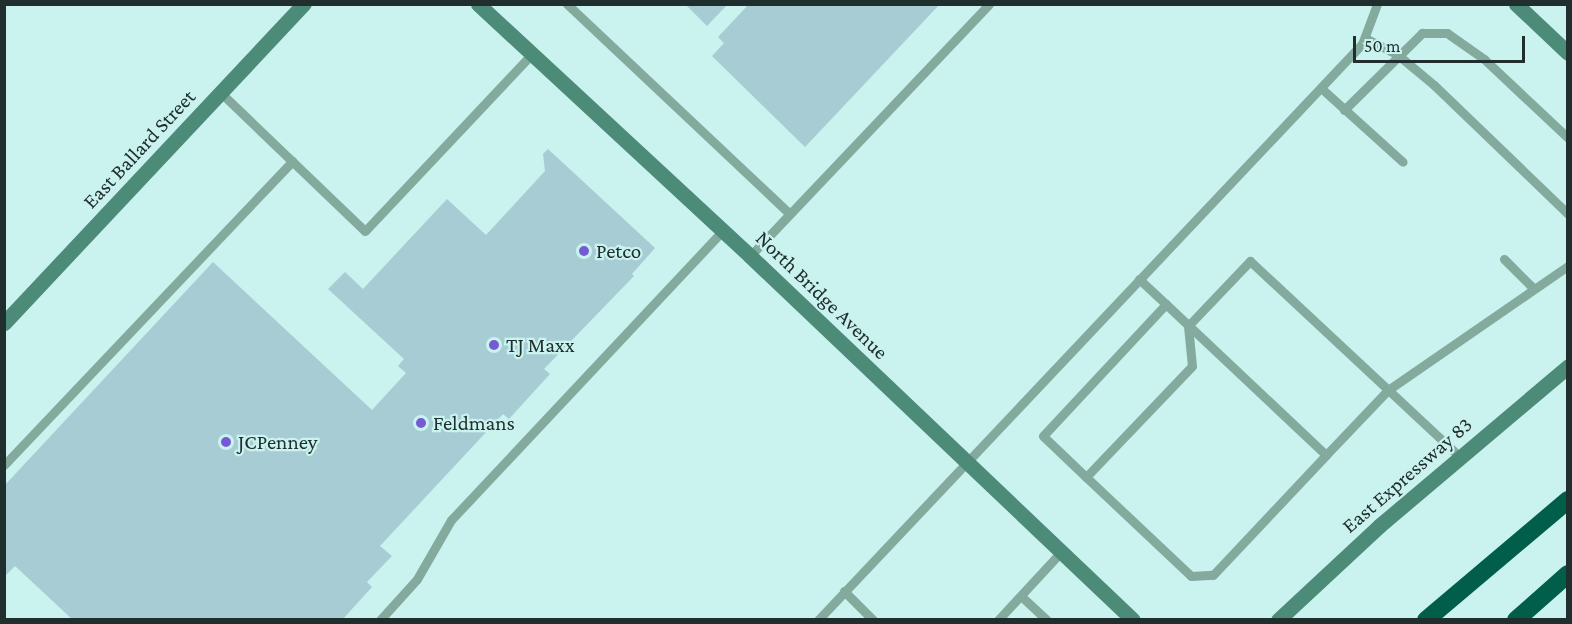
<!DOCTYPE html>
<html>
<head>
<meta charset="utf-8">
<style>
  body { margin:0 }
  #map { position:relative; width:1572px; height:624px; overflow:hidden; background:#caf2ef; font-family:"Crimson Pro",serif }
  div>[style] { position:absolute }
  .building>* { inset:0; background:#a7ccd3 }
  .lane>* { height:9px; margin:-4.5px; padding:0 4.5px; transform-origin:4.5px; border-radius:4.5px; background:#83aa9d }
  .secondary>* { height:15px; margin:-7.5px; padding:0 7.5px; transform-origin:7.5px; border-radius:7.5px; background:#4d8b79 }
  .highway>* { height:18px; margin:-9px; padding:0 9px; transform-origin:9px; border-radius:9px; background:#005e4a }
  .dots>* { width:16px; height:16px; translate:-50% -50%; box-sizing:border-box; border:3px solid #caf2ef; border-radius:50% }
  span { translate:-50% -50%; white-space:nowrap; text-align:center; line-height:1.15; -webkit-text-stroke:4.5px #caf2ef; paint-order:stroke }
  .street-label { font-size:21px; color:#202f2e }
  .poi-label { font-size:21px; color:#202f2e }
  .left { translate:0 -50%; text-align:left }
  .frame { position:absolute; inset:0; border:6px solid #202f2e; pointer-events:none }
  .scale { position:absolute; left:1353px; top:36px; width:172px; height:27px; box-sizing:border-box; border:3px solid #202f2e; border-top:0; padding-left:8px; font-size:18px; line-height:21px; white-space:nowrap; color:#202f2e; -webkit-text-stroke:4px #caf2ef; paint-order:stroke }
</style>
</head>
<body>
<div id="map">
  <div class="building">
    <div style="clip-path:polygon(685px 4px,728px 4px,707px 26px)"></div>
    <div style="clip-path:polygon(749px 4px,940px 4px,805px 147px,712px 56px,724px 43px,718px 37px)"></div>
    <div style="clip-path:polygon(548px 149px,655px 248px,632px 274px,634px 276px,544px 369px,550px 374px,509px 419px,503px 414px,380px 546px,392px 556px,367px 582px,372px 587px,342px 620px,73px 620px,15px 566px,4px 577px,4px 486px,213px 262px,372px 410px,406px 373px,398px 366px,404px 359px,328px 289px,345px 272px,363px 289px,447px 199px,486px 235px,545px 171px,543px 154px)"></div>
  </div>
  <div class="lane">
    <div style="left:567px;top:4px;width:306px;rotate:43.3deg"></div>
    <div style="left:1365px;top:38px;width:37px;rotate:27deg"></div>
    <div style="left:1398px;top:55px;width:47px;rotate:39.8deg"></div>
    <div style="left:1434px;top:85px;width:186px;rotate:43.9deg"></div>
    <div style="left:1321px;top:88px;width:110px;rotate:42.1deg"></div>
    <div style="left:221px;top:93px;width:199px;rotate:43.8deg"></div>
    <div style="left:365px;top:231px;width:243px;rotate:-46.7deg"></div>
    <div style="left:1344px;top:110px;width:110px;rotate:-44.6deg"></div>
    <div style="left:1422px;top:33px;width:25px"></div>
    <div style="left:1447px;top:33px;width:45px;rotate:35.1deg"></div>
    <div style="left:1484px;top:59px;width:115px;rotate:43.2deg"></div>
    <div style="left:750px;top:256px;width:347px;rotate:-46.5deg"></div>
    <div style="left:1504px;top:259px;width:41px;rotate:45deg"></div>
    <div style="left:1139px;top:279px;width:37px;rotate:43deg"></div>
    <div style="left:1166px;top:304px;width:180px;rotate:133deg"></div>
    <div style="left:1043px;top:436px;width:59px;rotate:43.6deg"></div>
    <div style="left:1086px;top:477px;width:153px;rotate:-46.3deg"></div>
    <div style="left:1192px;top:366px;width:40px;rotate:-95.7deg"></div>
    <div style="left:1188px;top:326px;width:90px;rotate:-46.4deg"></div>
    <div style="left:1250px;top:261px;width:287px;rotate:43deg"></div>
    <div style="left:1326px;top:455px;width:90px;rotate:-46.4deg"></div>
    <div style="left:1388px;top:390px;width:219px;rotate:-34.6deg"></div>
    <div style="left:4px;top:465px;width:419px;rotate:-46.5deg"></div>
    <div style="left:1086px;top:477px;width:144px;rotate:43.3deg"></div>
    <div style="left:1191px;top:576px;width:22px;rotate:-3deg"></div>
    <div style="left:1213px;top:575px;width:165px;rotate:-46.7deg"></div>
    <div style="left:1326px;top:455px;width:220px;rotate:-136.7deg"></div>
    <div style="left:844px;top:591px;width:41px;rotate:45deg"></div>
    <div style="left:1021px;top:596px;width:35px;rotate:43deg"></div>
    <div style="left:380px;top:620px;width:55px;rotate:-47.9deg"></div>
    <div style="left:417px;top:579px;width:68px;rotate:-60deg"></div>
    <div style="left:451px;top:520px;width:398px;rotate:-46.8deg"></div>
    <div style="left:818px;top:620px;width:792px;rotate:-46.64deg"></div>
    <div style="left:1362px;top:44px;width:43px;rotate:-69.4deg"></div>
    <div style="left:998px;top:620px;width:93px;rotate:-47.2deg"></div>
  </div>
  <div class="secondary">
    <div style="left:478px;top:4px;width:371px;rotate:42.8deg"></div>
    <div style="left:750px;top:256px;width:528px;rotate:43.54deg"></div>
    <div style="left:1516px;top:4px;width:71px;rotate:43.3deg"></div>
    <div style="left:4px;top:323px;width:438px;rotate:-46.8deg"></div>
    <div style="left:1278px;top:620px;width:138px;rotate:-42.9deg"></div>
    <div style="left:1379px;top:526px;width:248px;rotate:-40.2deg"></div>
  </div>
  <div class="highway">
    <div style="left:1426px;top:620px;width:186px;rotate:-40.2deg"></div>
    <div style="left:1516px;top:620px;width:69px;rotate:-41.5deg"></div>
  </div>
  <div class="dots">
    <div style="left:584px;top:251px;background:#745bd5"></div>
    <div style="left:494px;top:345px;background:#745bd5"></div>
    <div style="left:421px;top:423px;background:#745bd5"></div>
    <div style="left:226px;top:442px;background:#745bd5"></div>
  </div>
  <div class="street-label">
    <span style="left:139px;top:149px;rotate:-47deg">East Ballard Street</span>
    <span style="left:822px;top:295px;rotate:44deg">North Bridge Avenue</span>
    <span style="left:1407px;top:475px;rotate:-41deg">East Expressway 83</span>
  </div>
  <div class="poi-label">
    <span class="left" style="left:596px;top:251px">Petco</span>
    <span class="left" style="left:506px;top:345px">TJ Maxx</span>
    <span class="left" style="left:433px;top:423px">Feldmans</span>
    <span class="left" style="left:238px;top:442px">JCPenney</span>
  </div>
  <div class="frame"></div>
  <div class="scale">50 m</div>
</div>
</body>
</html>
